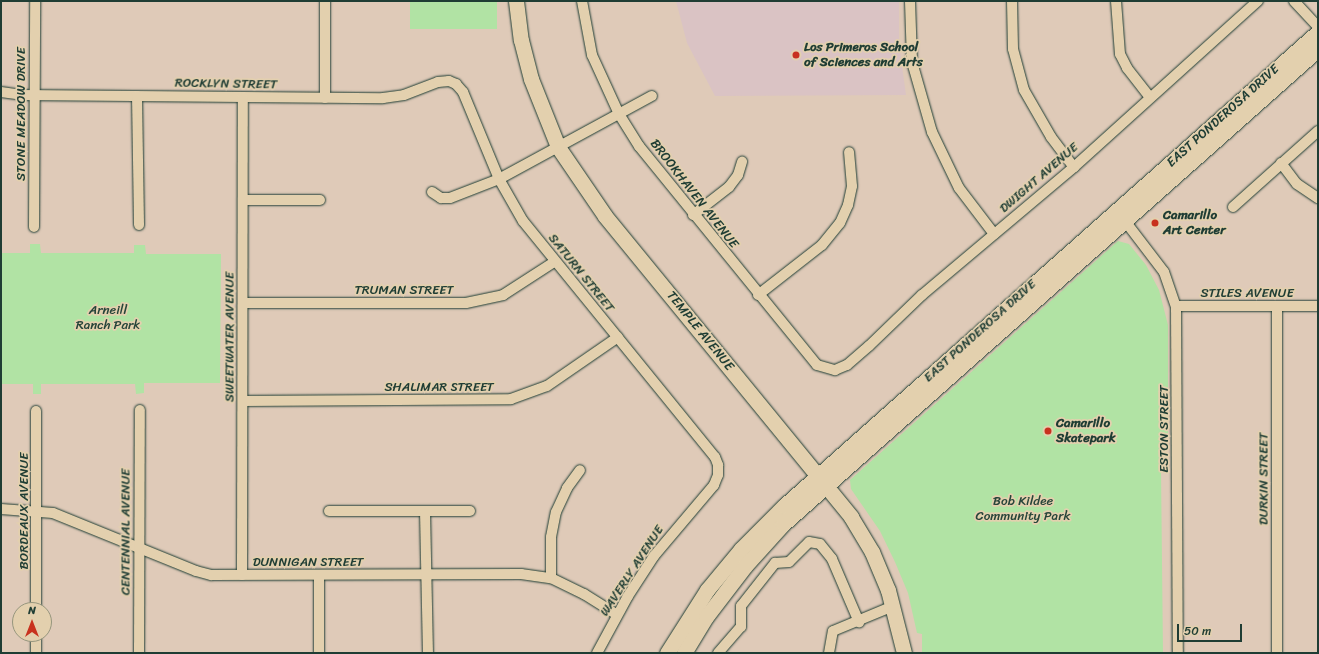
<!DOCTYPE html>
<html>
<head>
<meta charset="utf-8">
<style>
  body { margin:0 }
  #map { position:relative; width:1319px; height:654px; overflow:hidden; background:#dfcab8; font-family:Sriracha,sans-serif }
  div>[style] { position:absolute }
  .built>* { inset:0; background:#dac3c4 }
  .green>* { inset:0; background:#b1e3a4; transform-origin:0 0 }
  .roads { filter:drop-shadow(0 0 1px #1f3d34) drop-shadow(0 0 1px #1f3d34) }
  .minor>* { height:10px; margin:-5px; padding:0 5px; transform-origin:5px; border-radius:5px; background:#e3d0ae }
  .secondary>* { height:15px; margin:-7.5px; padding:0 7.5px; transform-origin:7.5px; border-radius:7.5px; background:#e3d0ae }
  .dots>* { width:11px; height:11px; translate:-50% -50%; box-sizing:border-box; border:2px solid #e3d0ae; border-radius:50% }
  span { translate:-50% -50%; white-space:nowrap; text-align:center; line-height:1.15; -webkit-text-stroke:3.5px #e3d0ae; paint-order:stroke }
  .poi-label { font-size:13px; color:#1f3d34; font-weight:700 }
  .left { translate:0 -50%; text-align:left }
  .street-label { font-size:13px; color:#1f3d34 }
  .park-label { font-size:13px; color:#26453a }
  .frame { position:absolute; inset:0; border:2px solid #1f3d34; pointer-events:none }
  .north { position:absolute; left:12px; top:602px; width:40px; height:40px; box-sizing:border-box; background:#e3d0ae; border:1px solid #95957d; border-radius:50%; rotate:0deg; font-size:11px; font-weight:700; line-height:16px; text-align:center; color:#1f3d34 }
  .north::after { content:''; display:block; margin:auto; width:14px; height:18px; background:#c8321e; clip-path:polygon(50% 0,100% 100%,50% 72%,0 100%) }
  .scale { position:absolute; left:1177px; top:624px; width:65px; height:18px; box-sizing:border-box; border:2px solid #1f3d34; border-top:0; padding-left:5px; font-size:12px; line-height:14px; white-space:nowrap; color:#1f3d34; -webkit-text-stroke:3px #e3d0ae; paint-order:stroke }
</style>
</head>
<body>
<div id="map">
  <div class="built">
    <div style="clip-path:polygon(676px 1px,899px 1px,899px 45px,906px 95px,715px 96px,687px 43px)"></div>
  </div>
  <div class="green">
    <div style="left:410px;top:1px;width:87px;height:28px"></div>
    <div style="clip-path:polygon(1118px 241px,1129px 244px,1146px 265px,1159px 290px,1168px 325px,1168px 436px,1161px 470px,1163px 653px,922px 653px,922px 634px,917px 633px,908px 593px,895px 562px,880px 531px,851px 489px,850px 480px)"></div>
    <div style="clip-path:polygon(30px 244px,40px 244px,41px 253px,134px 253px,134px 245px,145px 245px,146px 254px,221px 254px,220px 383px,144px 383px,144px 393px,136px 394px,135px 384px,41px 384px,41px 394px,33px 394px,33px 384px,1px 384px,1px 253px,30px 253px)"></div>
  </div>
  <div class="roads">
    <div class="minor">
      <div style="left:325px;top:1px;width:97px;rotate:90deg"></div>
      <div style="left:582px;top:1px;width:55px;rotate:79.5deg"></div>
      <div style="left:592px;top:55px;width:65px;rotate:65.4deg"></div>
      <div style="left:619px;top:114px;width:38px;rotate:58deg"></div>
      <div style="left:639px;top:146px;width:282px;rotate:50.9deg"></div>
      <div style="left:817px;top:365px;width:19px;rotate:16deg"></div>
      <div style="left:835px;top:370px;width:13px;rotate:-23deg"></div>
      <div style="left:847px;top:365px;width:29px;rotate:-41deg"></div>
      <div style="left:869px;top:346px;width:74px;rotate:-43.9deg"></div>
      <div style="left:922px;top:295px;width:199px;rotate:-40.1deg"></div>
      <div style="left:1074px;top:167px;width:248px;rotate:-42.1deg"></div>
      <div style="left:910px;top:1px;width:61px;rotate:88.1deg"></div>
      <div style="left:912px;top:62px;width:73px;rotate:74.1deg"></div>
      <div style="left:932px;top:132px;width:62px;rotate:64.3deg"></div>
      <div style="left:959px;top:188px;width:58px;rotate:52.7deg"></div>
      <div style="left:1012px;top:1px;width:48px;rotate:88.8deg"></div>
      <div style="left:1013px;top:49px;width:42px;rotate:75deg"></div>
      <div style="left:1024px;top:90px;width:54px;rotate:60.1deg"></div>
      <div style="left:1051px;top:137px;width:38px;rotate:53deg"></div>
      <div style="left:1116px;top:1px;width:53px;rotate:85.7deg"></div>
      <div style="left:1120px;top:54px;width:16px;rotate:63deg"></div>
      <div style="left:1127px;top:68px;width:37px;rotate:52deg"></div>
      <div style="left:1294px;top:1px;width:35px;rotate:47deg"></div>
      <div style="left:1px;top:92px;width:21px;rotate:8deg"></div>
      <div style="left:22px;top:95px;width:361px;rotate:0.5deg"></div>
      <div style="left:383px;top:98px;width:21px;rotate:-8deg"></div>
      <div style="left:404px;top:95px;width:36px;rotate:-21deg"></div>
      <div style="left:438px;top:82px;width:11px;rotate:-5deg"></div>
      <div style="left:449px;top:81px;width:8px;rotate:23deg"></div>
      <div style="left:456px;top:84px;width:11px;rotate:49deg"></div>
      <div style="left:463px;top:92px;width:94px;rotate:67.5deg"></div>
      <div style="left:499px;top:179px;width:48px;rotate:60.3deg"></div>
      <div style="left:523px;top:221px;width:304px;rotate:50.9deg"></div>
      <div style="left:715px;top:457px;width:9px;rotate:69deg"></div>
      <div style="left:718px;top:465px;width:10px;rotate:90deg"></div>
      <div style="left:718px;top:475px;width:11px;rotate:112deg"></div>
      <div style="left:714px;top:485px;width:93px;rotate:130.2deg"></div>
      <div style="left:654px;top:556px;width:48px;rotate:123deg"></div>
      <div style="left:628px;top:596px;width:65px;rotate:118.5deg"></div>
      <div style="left:137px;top:96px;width:129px;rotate:89.1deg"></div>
      <div style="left:1281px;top:163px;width:26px;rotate:53deg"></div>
      <div style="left:1297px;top:184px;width:25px;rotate:34deg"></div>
      <div style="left:432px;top:192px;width:11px;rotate:34deg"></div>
      <div style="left:441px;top:198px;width:9px"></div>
      <div style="left:450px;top:198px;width:53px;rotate:-21.2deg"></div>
      <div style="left:499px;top:179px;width:174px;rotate:-28.5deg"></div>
      <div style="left:243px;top:200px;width:77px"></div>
      <div style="left:1233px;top:207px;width:114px;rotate:-41.8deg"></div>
      <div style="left:693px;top:215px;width:46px;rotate:-37.9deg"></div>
      <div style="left:729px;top:187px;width:15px;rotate:-53deg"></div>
      <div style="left:738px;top:175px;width:14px;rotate:-73deg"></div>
      <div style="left:1125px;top:221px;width:64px;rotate:52.6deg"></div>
      <div style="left:1164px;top:272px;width:36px;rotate:71deg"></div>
      <div style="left:1176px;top:306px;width:347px;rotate:89.7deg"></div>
      <div style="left:34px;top:227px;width:226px;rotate:-89.7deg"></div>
      <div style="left:758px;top:295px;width:81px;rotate:-38deg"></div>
      <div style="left:822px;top:245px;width:28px;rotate:-51deg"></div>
      <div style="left:840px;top:223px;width:20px;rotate:-66deg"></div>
      <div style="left:848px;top:205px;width:19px;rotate:-78deg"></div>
      <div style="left:852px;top:186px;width:34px;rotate:-95deg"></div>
      <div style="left:243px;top:303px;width:223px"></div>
      <div style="left:466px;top:303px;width:38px;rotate:-12deg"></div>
      <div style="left:503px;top:295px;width:61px;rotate:-32.9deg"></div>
      <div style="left:1176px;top:306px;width:142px"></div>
      <div style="left:243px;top:401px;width:268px;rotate:-0.4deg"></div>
      <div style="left:511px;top:399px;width:38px;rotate:-20deg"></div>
      <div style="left:547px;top:386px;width:86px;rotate:-34.6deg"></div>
      <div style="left:36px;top:411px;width:199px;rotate:90deg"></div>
      <div style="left:1px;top:509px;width:52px;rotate:4.4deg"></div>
      <div style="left:53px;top:513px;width:154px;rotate:22.1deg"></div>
      <div style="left:196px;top:571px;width:16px;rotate:15deg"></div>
      <div style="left:211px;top:575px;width:310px;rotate:-0.2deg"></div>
      <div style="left:521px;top:574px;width:30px;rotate:8deg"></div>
      <div style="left:551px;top:578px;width:37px;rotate:26deg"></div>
      <div style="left:584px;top:594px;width:39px;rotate:32deg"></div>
      <div style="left:329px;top:511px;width:141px"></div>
      <div style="left:425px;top:511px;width:142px;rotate:88.8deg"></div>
      <div style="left:242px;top:575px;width:477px;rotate:-89.9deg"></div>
      <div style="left:551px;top:578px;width:41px;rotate:-90deg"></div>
      <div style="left:551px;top:537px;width:25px;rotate:-79deg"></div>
      <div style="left:556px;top:512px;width:26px;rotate:-65deg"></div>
      <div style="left:567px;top:488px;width:22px;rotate:-54deg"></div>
      <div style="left:36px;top:653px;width:19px;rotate:-90deg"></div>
      <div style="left:139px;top:653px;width:243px;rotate:-89.8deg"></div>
      <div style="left:319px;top:653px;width:78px;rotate:-90deg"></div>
      <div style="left:718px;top:653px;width:35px;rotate:-49deg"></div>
      <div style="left:741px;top:627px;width:21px;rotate:-90deg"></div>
      <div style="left:741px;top:606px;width:55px;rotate:-51.7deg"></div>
      <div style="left:775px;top:563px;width:14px;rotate:-4deg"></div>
      <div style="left:789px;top:562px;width:28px;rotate:-45deg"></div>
      <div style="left:809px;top:542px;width:11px;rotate:10deg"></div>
      <div style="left:820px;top:544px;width:19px;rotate:51deg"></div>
      <div style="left:832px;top:559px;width:69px;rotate:66.8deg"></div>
      <div style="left:829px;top:653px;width:22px;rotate:-80deg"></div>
      <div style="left:833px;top:631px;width:65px;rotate:-22.6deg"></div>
      <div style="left:1277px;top:653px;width:347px;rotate:-90deg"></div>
    </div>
    <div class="secondary">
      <div style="left:516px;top:1px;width:39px;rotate:83deg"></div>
      <div style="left:521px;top:40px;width:40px;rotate:75.6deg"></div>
      <div style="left:531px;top:79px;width:73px;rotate:68.3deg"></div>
      <div style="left:558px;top:147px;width:83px;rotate:55.7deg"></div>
      <div style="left:605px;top:216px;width:389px;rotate:50.7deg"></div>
      <div style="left:851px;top:517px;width:41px;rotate:59deg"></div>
      <div style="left:872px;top:552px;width:41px;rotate:67.2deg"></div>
      <div style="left:888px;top:590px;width:65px;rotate:75.7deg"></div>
      <div style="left:667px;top:653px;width:75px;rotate:-57.6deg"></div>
      <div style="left:707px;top:590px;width:53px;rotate:-50.3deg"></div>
      <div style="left:741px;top:549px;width:61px;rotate:-45deg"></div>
      <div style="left:784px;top:506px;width:714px;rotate:-41.59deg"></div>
      <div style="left:684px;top:653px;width:42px;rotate:-58.6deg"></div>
      <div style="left:706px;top:617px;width:64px;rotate:-52.6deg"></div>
      <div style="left:745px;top:566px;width:57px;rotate:-47.9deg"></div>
      <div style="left:783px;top:524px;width:715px;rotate:-41.6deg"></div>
    </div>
  </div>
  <div class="dots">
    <div style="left:796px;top:55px;background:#c8321e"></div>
    <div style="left:1155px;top:223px;background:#c8321e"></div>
    <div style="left:1048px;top:431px;background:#c8321e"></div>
  </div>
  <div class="poi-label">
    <span class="left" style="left:804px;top:55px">Los Primeros School<br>of Sciences and Arts</span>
    <span class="left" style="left:1163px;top:223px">Camarillo<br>Art Center</span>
    <span class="left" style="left:1056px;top:431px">Camarillo<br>Skatepark</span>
  </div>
  <div class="street-label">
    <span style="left:226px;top:84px;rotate:1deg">ROCKLYN STREET</span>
    <span style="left:21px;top:114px;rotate:-90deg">STONE MEADOW DRIVE</span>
    <span style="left:1223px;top:116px;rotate:-42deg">EAST PONDEROSA DRIVE</span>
    <span style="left:1039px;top:178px;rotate:-41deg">DWIGHT AVENUE</span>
    <span style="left:694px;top:194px;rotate:52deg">BROOKHAVEN AVENUE</span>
    <span style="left:581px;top:273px;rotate:51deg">SATURN STREET</span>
    <span style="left:404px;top:290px">TRUMAN STREET</span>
    <span style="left:1247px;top:293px">STILES AVENUE</span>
    <span style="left:700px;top:331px;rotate:51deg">TEMPLE AVENUE</span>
    <span style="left:980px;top:331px;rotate:-42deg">EAST PONDEROSA DRIVE</span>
    <span style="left:230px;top:337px;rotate:-90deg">SWEETWATER AVENUE</span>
    <span style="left:439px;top:387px">SHALIMAR STREET</span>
    <span style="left:1164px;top:429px;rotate:-90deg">ESTON STREET</span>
    <span style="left:1264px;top:479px;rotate:-90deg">DURKIN STREET</span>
    <span style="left:24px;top:511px;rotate:-90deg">BORDEAUX AVENUE</span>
    <span style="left:126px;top:532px;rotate:-90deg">CENTENNIAL AVENUE</span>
    <span style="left:308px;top:562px">DUNNIGAN STREET</span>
    <span style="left:632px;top:571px;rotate:-57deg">WAVERLY AVENUE</span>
  </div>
  <div class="park-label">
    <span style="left:108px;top:318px">Arneill<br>Ranch Park</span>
    <span style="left:1023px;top:509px">Bob Kildee<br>Community Park</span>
  </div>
  <div class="frame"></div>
  <div class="north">N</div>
  <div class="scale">50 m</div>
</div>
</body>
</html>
